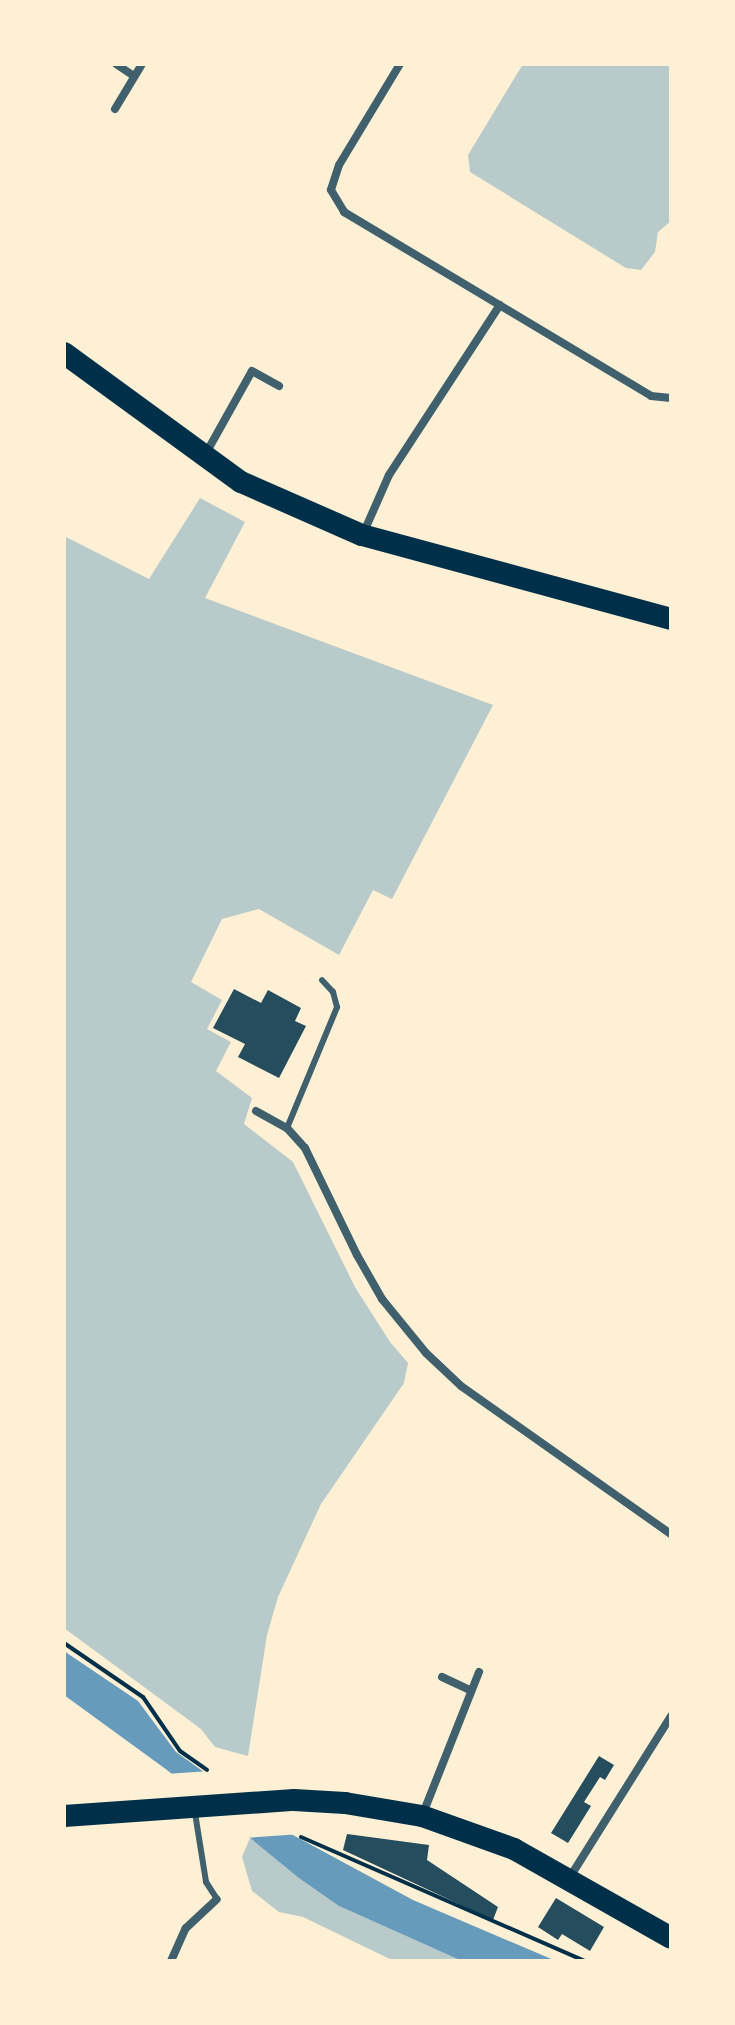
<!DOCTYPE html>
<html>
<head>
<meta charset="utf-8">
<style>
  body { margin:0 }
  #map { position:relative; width:735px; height:2025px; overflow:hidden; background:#fdf0d5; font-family:Jost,sans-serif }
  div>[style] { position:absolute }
  .green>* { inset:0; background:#b9caca }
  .water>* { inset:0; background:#669bbc }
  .pier>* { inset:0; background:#fdf0d5 }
  .building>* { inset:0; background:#264d5e }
  .path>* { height:4px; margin:-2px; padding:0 2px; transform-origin:2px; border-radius:2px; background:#003049 }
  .service>* { height:6px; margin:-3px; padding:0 3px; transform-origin:3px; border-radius:3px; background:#3f606c }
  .minor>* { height:8px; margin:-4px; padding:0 4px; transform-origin:4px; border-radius:4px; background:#3f606c }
  .trunk>* { height:22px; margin:-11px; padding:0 11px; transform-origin:11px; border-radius:11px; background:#003049 }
  span { translate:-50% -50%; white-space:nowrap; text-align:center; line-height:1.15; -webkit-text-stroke:8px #fdf0d5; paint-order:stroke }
  .frame { position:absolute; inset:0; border:66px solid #fdf0d5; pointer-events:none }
</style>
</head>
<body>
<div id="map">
  <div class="green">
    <div style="clip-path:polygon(523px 64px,671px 64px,671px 221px,658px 232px,655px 252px,641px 270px,626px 268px,470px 172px,468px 155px)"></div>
    <div style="clip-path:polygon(200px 498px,245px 522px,205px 598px,493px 705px,392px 899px,373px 890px,339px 955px,259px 909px,222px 919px,191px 982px,222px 1000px,207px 1029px,231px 1042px,216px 1071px,252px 1098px,244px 1124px,293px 1162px,355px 1287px,390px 1342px,408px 1363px,404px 1383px,321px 1504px,278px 1597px,267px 1635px,248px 1756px,215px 1747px,201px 1729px,64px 1628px,64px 536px,149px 579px)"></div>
    <div style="clip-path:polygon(250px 1838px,339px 1906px,462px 1961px,394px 1961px,303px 1917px,279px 1912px,252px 1891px,242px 1857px)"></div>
  </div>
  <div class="water">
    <div style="clip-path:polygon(64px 1651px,138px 1701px,176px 1752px,291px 1834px,413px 1900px,556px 1961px,462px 1961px,339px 1906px,299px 1878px,167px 1770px,64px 1695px)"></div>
  </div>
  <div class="pier">
    <div style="clip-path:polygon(210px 1771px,293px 1830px,301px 1834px,244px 1838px,166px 1774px)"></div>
  </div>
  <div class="building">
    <div style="clip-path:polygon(234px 989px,261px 1003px,268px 990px,301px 1008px,295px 1021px,306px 1026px,279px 1078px,238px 1057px,245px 1044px,213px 1028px)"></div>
    <div style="clip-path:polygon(599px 1756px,614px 1765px,605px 1780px,600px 1777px,584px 1802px,591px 1806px,568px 1843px,551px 1833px)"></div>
    <div style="clip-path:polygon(347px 1834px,429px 1845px,427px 1860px,498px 1907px,493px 1920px,343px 1850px)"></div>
    <div style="clip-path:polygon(556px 1898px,604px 1927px,590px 1951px,562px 1934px,558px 1940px,538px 1927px)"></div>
  </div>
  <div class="path">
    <div style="left:64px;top:1643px;width:96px;rotate:34.4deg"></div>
    <div style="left:143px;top:1697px;width:65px;rotate:55.6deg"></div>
    <div style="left:180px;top:1751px;width:33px;rotate:35deg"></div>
    <div style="left:301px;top:1837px;width:310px;rotate:23.6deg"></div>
  </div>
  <div class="service">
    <div style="left:287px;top:1128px;width:131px;rotate:-67.5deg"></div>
    <div style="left:337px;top:1007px;width:16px;rotate:-105deg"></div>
    <div style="left:333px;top:992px;width:16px;rotate:-133deg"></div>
    <div style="left:195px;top:1813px;width:70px;rotate:80.9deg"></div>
    <div style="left:206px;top:1882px;width:20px;rotate:57deg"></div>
  </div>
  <div class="minor">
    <div style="left:116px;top:64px;width:22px;rotate:34deg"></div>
    <div style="left:400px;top:64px;width:118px;rotate:121.1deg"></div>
    <div style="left:339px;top:165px;width:26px;rotate:108deg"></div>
    <div style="left:331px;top:190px;width:26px;rotate:59deg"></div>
    <div style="left:344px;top:212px;width:358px;rotate:30.9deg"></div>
    <div style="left:651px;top:396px;width:20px;rotate:6deg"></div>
    <div style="left:115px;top:109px;width:52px;rotate:-59deg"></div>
    <div style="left:205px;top:455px;width:96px;rotate:-60.8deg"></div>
    <div style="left:252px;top:371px;width:31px;rotate:29deg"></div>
    <div style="left:363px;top:534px;width:64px;rotate:-66.2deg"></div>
    <div style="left:389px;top:475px;width:203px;rotate:-56.9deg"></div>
    <div style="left:256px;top:1111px;width:35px;rotate:29deg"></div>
    <div style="left:287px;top:1128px;width:27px;rotate:48deg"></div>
    <div style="left:305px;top:1148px;width:119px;rotate:64.1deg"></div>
    <div style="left:357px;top:1255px;width:51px;rotate:60.4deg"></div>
    <div style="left:382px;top:1299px;width:70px;rotate:50.8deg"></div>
    <div style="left:426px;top:1353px;width:48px;rotate:43.3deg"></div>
    <div style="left:461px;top:1386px;width:257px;rotate:35.2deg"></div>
    <div style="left:442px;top:1677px;width:31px;rotate:25deg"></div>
    <div style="left:422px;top:1816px;width:155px;rotate:-68.4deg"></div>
    <div style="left:570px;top:1877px;width:190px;rotate:-57.9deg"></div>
    <div style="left:171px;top:1961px;width:36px;rotate:-66deg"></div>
    <div style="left:186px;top:1928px;width:42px;rotate:-43.1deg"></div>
  </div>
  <div class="trunk">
    <div style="left:64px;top:353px;width:219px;rotate:36.1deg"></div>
    <div style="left:241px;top:482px;width:132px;rotate:23.7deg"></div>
    <div style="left:362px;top:535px;width:320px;rotate:15.2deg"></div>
    <div style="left:64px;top:1816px;width:231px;rotate:-4deg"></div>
    <div style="left:294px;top:1800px;width:51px;rotate:3.4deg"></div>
    <div style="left:345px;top:1803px;width:78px;rotate:9.6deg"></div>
    <div style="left:422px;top:1816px;width:98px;rotate:19.7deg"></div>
    <div style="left:514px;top:1849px;width:180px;rotate:29.5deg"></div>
  </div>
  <div class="frame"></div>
</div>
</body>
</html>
